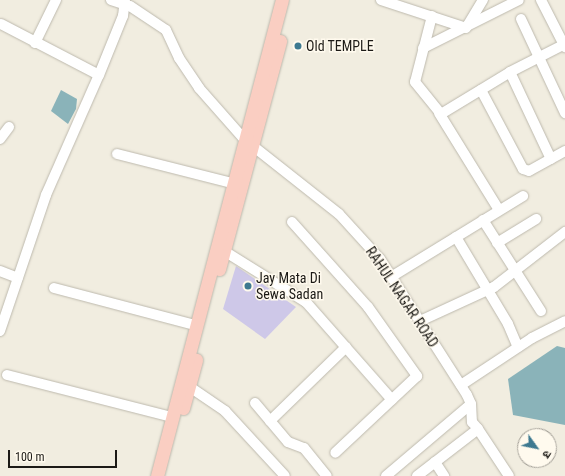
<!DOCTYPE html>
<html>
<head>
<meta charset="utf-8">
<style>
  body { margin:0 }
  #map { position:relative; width:565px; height:476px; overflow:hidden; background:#f1ede0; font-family:"Roboto Condensed","Noto Sans Devanagari",sans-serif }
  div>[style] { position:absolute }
  .water>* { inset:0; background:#8ab3b9 }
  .building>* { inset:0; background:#cec8e8 }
  .roads { filter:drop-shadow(0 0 1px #bdb9ad) drop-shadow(0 0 1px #bdb9ad) }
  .minor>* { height:10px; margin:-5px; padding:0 5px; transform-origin:5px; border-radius:5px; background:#fff }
  .major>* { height:13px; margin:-6.5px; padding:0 6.5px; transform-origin:6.5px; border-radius:6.5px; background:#facec2 }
  .dots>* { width:11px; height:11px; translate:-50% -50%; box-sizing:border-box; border:2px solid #fffaee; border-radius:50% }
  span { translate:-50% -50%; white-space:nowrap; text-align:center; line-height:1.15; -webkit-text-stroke:3px #fffaee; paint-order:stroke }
  .poi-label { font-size:14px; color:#1c1a16 }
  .left { translate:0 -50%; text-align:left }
  .street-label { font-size:14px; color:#1c1a16 }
  .north { position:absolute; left:517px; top:428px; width:40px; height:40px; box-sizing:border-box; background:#fffaee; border:1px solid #a4a098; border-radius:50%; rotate:123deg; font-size:11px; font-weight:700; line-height:16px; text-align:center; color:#1c1a16 }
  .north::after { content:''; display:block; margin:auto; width:14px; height:18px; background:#3d7990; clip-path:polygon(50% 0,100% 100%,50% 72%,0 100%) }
  .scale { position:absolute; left:8px; top:450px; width:109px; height:18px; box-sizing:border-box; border:2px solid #1c1a16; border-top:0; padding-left:5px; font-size:12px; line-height:14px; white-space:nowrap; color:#1c1a16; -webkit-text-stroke:3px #fffaee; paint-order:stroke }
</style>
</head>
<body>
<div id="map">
  <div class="water">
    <div style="clip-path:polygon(61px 90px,77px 99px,76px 109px,68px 124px,51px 111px)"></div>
    <div style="clip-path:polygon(557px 346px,565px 348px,565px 425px,513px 415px,508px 379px)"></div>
  </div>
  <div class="building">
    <div style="clip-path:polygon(236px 266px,296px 307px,265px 339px,223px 309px)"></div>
  </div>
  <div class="roads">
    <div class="minor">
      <div style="left:111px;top:0;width:20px;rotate:18deg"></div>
      <div style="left:130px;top:6px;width:43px;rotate:33.7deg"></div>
      <div style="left:166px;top:30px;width:31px;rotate:65deg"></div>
      <div style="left:179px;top:58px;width:36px;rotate:56deg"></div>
      <div style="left:199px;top:88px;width:68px;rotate:48.6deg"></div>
      <div style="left:244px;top:139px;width:121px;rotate:38.3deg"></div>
      <div style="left:339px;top:214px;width:61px;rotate:47.7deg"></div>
      <div style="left:380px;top:259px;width:161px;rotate:57.4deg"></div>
      <div style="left:467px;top:395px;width:10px;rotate:66deg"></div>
      <div style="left:471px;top:404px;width:18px;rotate:87deg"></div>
      <div style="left:472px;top:422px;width:9px;rotate:49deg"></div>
      <div style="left:381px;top:0;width:89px;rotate:18.2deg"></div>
      <div style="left:466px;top:28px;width:33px;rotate:-59deg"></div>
      <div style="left:541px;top:0;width:53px;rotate:62.9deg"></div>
      <div style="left:432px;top:16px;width:68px;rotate:104.4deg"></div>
      <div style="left:415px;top:82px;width:41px;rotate:50.9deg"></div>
      <div style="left:441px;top:114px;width:81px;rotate:-31.3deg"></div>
      <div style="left:510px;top:72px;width:62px;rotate:-27deg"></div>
      <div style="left:521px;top:19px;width:104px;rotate:64.9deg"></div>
      <div style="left:1px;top:24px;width:110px;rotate:27.5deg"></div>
      <div style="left:99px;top:75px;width:64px;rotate:-67.9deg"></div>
      <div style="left:123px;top:16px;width:16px;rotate:-83deg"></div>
      <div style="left:35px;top:43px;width:48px;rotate:-64deg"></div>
      <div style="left:423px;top:48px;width:107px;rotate:-26.6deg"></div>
      <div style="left:510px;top:72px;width:96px;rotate:64.8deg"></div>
      <div style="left:481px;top:90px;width:89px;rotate:62deg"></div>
      <div style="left:523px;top:169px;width:6px;rotate:18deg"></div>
      <div style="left:529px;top:171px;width:41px;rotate:-29.1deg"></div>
      <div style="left:439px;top:113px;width:114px;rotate:58.3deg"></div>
      <div style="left:0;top:139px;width:15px;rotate:-53deg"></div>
      <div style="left:117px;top:154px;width:119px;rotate:14.2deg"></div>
      <div style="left:483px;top:220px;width:108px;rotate:57.5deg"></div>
      <div style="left:292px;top:222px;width:114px;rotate:48.2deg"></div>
      <div style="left:368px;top:307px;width:85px;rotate:54.6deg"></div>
      <div style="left:417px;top:376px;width:112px;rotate:136.8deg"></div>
      <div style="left:456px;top:237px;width:101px;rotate:59.1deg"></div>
      <div style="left:508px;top:324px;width:25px;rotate:67deg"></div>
      <div style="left:497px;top:243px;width:46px;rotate:-31.6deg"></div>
      <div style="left:224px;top:251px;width:97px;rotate:31.9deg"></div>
      <div style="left:306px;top:302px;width:130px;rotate:48.7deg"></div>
      <div style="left:0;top:271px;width:19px;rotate:21deg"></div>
      <div style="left:391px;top:277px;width:155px;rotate:-31.5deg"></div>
      <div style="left:54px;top:288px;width:146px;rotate:14.7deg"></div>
      <div style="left:420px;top:321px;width:81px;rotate:-24.7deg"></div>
      <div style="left:494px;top:287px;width:90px;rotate:-37.8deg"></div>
      <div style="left:0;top:331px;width:144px;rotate:-71.3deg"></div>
      <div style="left:46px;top:195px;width:131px;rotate:-66.2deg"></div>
      <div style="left:7px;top:375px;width:170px;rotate:14.3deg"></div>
      <div style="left:184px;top:383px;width:50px;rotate:34.3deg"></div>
      <div style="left:225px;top:411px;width:88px;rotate:47.3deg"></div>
      <div style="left:461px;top:385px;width:85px;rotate:-33.5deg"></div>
      <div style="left:532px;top:338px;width:37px;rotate:-27deg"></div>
      <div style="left:255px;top:403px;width:51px;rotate:49.8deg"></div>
      <div style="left:288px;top:442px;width:17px;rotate:21deg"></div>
      <div style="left:304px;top:448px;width:36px;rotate:51deg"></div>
      <div style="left:270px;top:421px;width:106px;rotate:-44.2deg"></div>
      <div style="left:435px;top:462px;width:17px;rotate:57deg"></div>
      <div style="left:386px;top:476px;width:111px;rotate:-40.3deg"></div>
      <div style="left:417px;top:476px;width:77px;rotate:-37.6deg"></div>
      <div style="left:478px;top:429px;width:56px;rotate:56.6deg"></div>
    </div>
    <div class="major">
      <div style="left:219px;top:269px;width:236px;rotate:-75deg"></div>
      <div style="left:183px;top:408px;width:50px;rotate:-74.8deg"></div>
      <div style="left:157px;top:476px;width:492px;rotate:-75.3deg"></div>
    </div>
  </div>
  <div class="dots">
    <div style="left:298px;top:46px;background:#3d7990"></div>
    <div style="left:248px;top:286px;background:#3d7990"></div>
  </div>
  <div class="poi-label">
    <span class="left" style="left:306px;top:46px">Old TEMPLE</span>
    <span class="left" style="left:256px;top:286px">Jay Mata Di<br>Sewa Sadan</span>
  </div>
  <div class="street-label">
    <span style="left:402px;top:297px;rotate:56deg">RAHUL NAGAR ROAD</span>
  </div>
  <div class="north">उ</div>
  <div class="scale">100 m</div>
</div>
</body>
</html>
